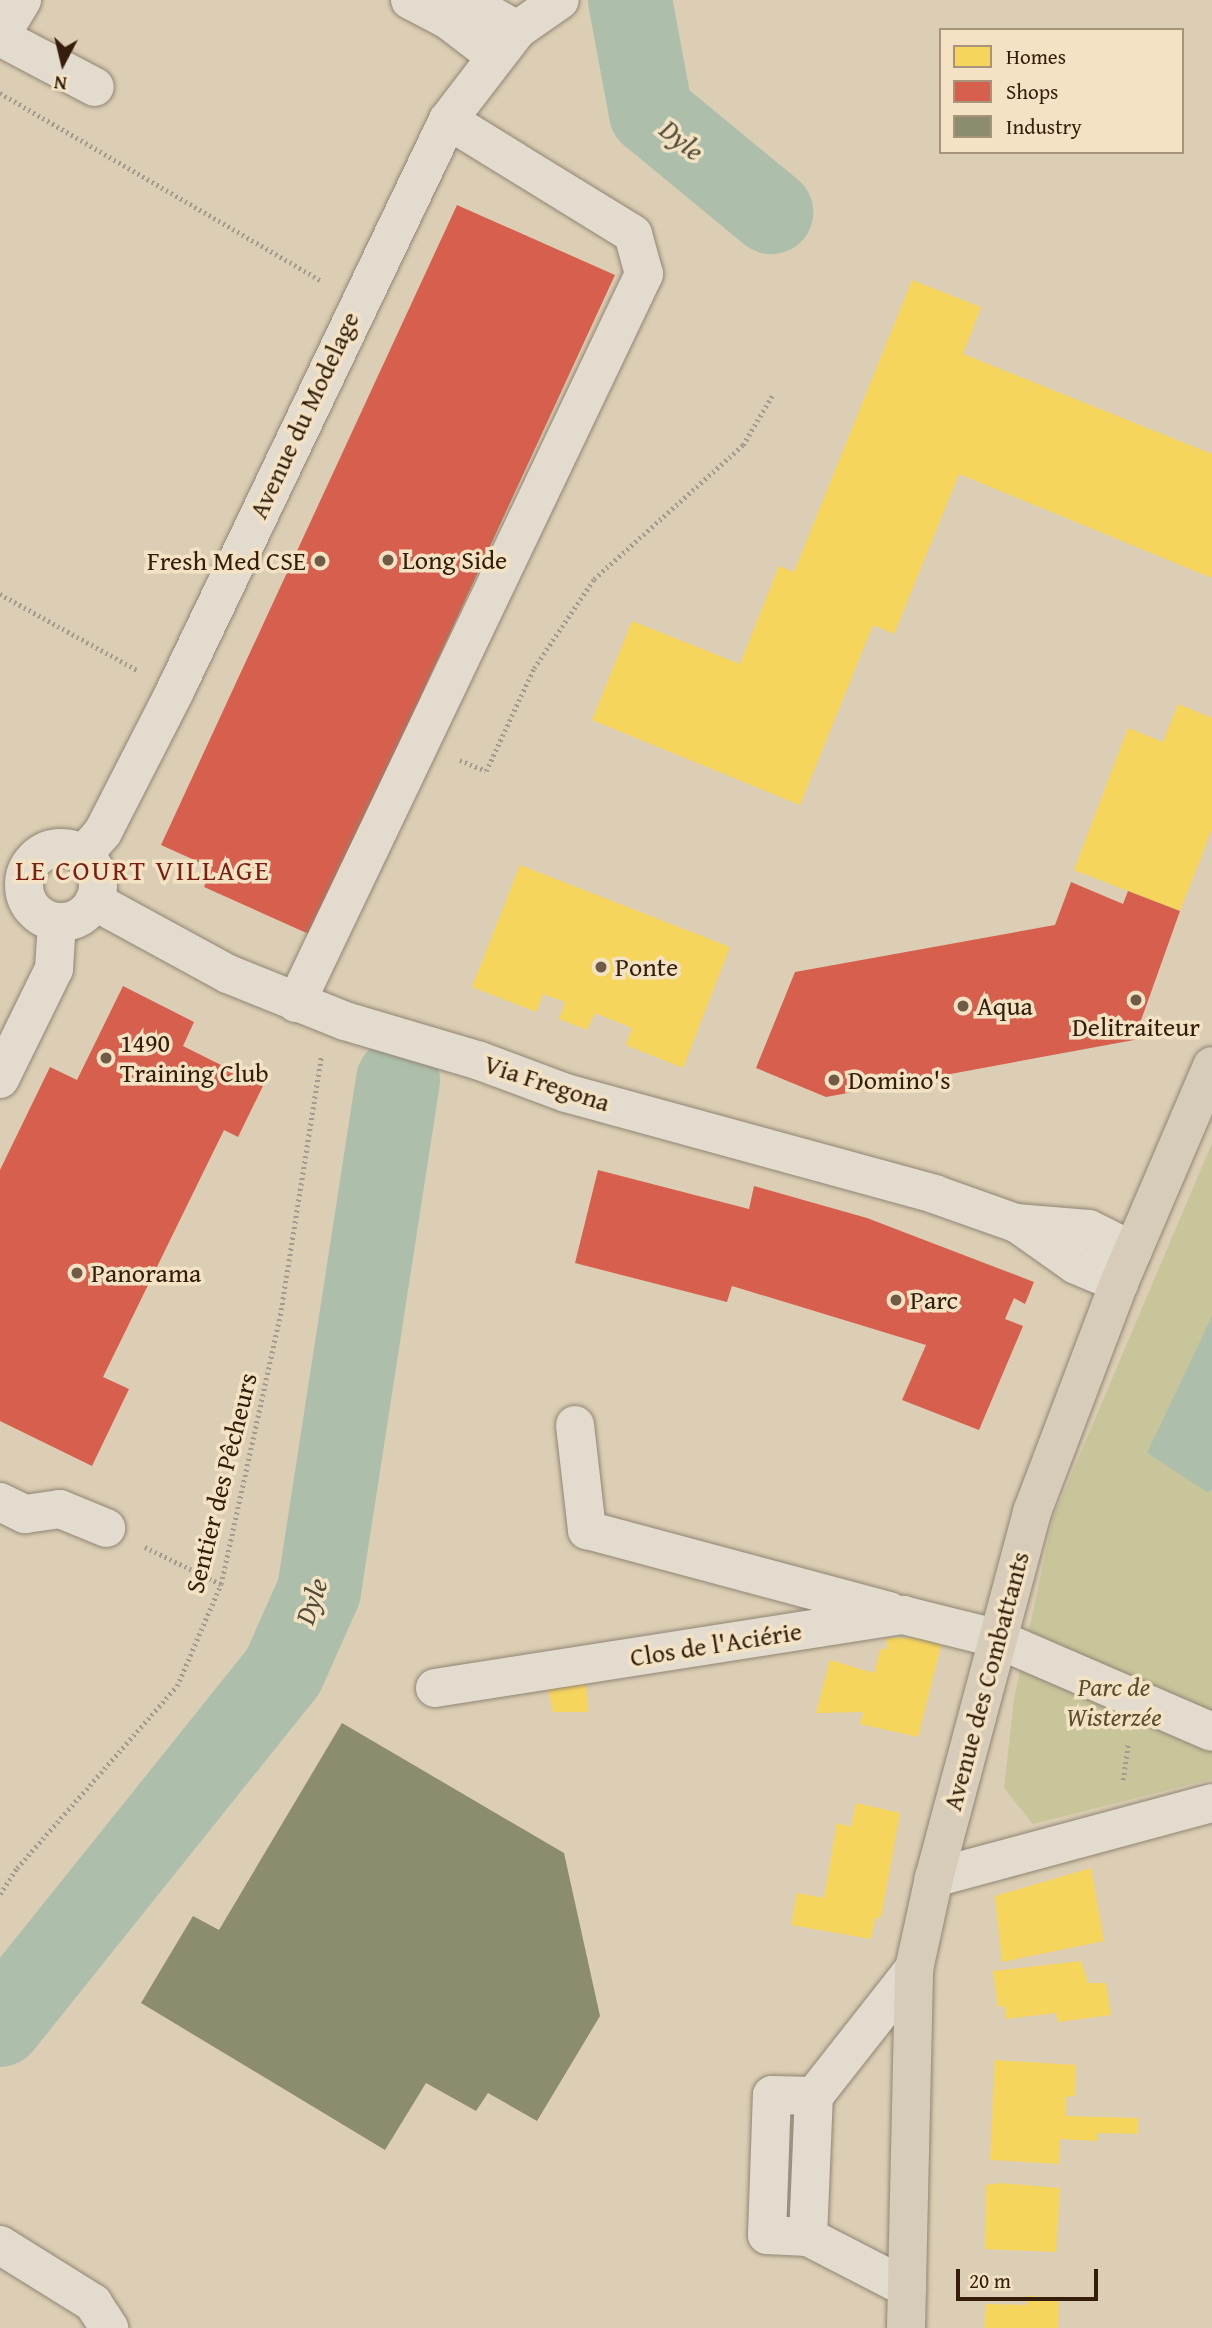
<!DOCTYPE html>
<html>
<head>
<meta charset="utf-8">
<style>
  body { margin:0 }
  #map { position:relative; width:1212px; height:2328px; overflow:hidden; background:#dcceb4; font-family:"Gentium Book Plus",serif }
  div>[style] { position:absolute }
  .green>* { inset:0; background:#c8c59b }
  .water>* { inset:0; background:#adbfaa }
  .homes>* { inset:0; background:#f6d55c }
  .shops>* { inset:0; background:#d6604d }
  .industry>* { inset:0; background:#8c8c6e }
  .river>* { height:84px; margin:-42px; padding:0 42px; transform-origin:42px; border-radius:42px; background:#adbfaa }
  .path>* { height:4.5px; margin-top:-2.25px; transform-origin:0; background:repeating-linear-gradient(90deg,#a29b8f 0 2px,transparent 0 5.5px) }
  .roads { filter:drop-shadow(0 0 2px #908574) drop-shadow(0 0 2px #908574) }
  .minor>* { height:38px; margin:-19px; padding:0 19px; transform-origin:19px; border-radius:19px; background:#e3dcce }
  .minor>.ring { margin:-19px; padding:0; box-sizing:content-box; background:none; border:38px solid #e3dcce; border-radius:50% }
  .major>* { height:38px; margin:-19px; padding:0 19px; transform-origin:19px; border-radius:19px; background:#d7ccba }
  .dots>* { width:19px; height:19px; translate:-50% -50%; box-sizing:border-box; border:4px solid #f3e3c4; border-radius:50% }
  span { translate:-50% -50%; white-space:nowrap; text-align:center; line-height:1.15; -webkit-text-stroke:7px #f3e3c4; paint-order:stroke }
  .street-label { font-size:26px; color:#341d0a }
  .poi-label { font-size:26px; color:#341d0a }
  .left { translate:0 -50%; text-align:left }
  .right { translate:-100% -50%; text-align:right }
  .park-label { font-size:26px; color:#5b4d2f; font-style:italic }
  .water-label { font-size:28px; color:#524c39; font-style:italic }
  .neighbourhood-label { font-size:28px; color:#7a1f14; letter-spacing:2px }
  .legend { position:absolute; left:939px; top:28px; width:245px; height:126px; box-sizing:border-box; background:#f3e3c4; border:2px solid #a7947a; margin:0; padding:9px 12px; list-style:none; font-size:21px; color:#341d0a }
  .legend li { display:flex; align-items:center; gap:14px; height:35px }
  .legend b { width:35px; border:2px solid #a7947a }
  .north { position:absolute; left:28px; top:28px; width:70px; height:70px; -webkit-text-stroke:5px #f3e3c4; paint-order:stroke; rotate:187deg; font-size:19px; font-weight:700; line-height:28px; text-align:center; color:#341d0a }
  .north::after { content:''; display:block; margin:auto; width:24px; height:32px; background:#341d0a; clip-path:polygon(50% 0,100% 100%,50% 72%,0 100%) }
  .scale { position:absolute; left:956px; top:2269px; width:142px; height:32px; box-sizing:border-box; border:4px solid #341d0a; border-top:0; padding-left:9px; font-size:21px; line-height:24px; white-space:nowrap; color:#341d0a; -webkit-text-stroke:5px #f3e3c4; paint-order:stroke }
</style>
</head>
<body>
<div id="map">
  <div class="green">
    <div style="clip-path:polygon(1212px 1143px,1212px 1779px,1033px 1824px,1004px 1788px,1014px 1699px,1053px 1518px)"></div>
  </div>
  <div class="water">
    <div style="clip-path:polygon(1212px 1316px,1212px 1489px,1207px 1492px,1147px 1453px)"></div>
  </div>
  <div class="homes">
    <div style="clip-path:polygon(912px 280px,981px 307px,963px 354px,1212px 454px,1212px 578px,959px 474px,894px 634px,873px 625px,800px 805px,592px 720px,632px 621px,740px 664px,779px 566px,794px 572px)"></div>
    <div style="clip-path:polygon(1178px 704px,1212px 718px,1212px 829px,1180px 911px,1074px 870px,1128px 728px,1163px 742px)"></div>
    <div style="clip-path:polygon(520px 865px,730px 947px,683px 1068px,626px 1045px,632px 1028px,595px 1013px,587px 1030px,559px 1019px,565px 1002px,543px 994px,536px 1012px,472px 987px)"></div>
    <div style="clip-path:polygon(887px 1638px,943px 1638px,918px 1737px,860px 1724px,863px 1712px,816px 1713px,830px 1660px,874px 1673px,881px 1648px,887px 1650px)"></div>
    <div style="clip-path:polygon(586px 1680px,588px 1712px,553px 1712px,547px 1684px)"></div>
    <div style="clip-path:polygon(856px 1803px,900px 1813px,881px 1917px,875px 1919px,871px 1939px,791px 1925px,797px 1893px,824px 1898px,837px 1823px,851px 1827px)"></div>
    <div style="clip-path:polygon(1091px 1868px,1104px 1941px,1002px 1962px,995px 1896px)"></div>
    <div style="clip-path:polygon(1081px 1961px,1088px 1983px,1106px 1983px,1111px 2015px,1058px 2022px,1056px 2013px,1006px 2019px,1005px 2006px,998px 2007px,993px 1971px)"></div>
    <div style="clip-path:polygon(995px 2060px,1076px 2065px,1075px 2096px,1066px 2097px,1066px 2116px,1138px 2118px,1138px 2134px,1097px 2133px,1098px 2141px,1060px 2139px,1059px 2164px,990px 2160px)"></div>
    <div style="clip-path:polygon(1001px 2183px,1060px 2188px,1056px 2252px,985px 2249px,986px 2185px)"></div>
    <div style="clip-path:polygon(1028px 2296px,1059px 2298px,1058px 2328px,984px 2328px,986px 2304px,1027px 2305px)"></div>
  </div>
  <div class="shops">
    <div style="clip-path:polygon(457px 205px,615px 275px,311px 935px,204px 887px,212px 868px,161px 845px)"></div>
    <div style="clip-path:polygon(1071px 882px,1123px 904px,1128px 891px,1180px 911px,1134px 1040px,826px 1097px,756px 1068px,795px 972px,1055px 925px)"></div>
    <div style="clip-path:polygon(123px 986px,194px 1022px,183px 1046px,263px 1086px,238px 1137px,224px 1130px,103px 1377px,129px 1389px,92px 1466px,0 1421px,0 1170px,50px 1067px,77px 1080px)"></div>
    <div style="clip-path:polygon(598px 1170px,749px 1209px,754px 1186px,867px 1218px,1034px 1282px,1025px 1304px,1014px 1298px,1005px 1319px,1023px 1326px,979px 1430px,902px 1400px,926px 1345px,732px 1286px,727px 1302px,575px 1263px)"></div>
  </div>
  <div class="industry">
    <div style="clip-path:polygon(342px 1723px,564px 1853px,600px 2016px,537px 2121px,488px 2093px,476px 2111px,426px 2083px,385px 2150px,141px 2003px,193px 1916px,219px 1930px)"></div>
  </div>
  <div class="river">
    <div style="left:630px;top:0;width:115px;rotate:79.5deg"></div>
    <div style="left:651px;top:113px;width:156px;rotate:39.5deg"></div>
    <div style="left:0;top:2025px;width:452px;rotate:-51.3deg"></div>
    <div style="left:283px;top:1672px;width:89px;rotate:-66deg"></div>
    <div style="left:319px;top:1591px;width:517px;rotate:-81.21deg"></div>
  </div>
  <div class="path">
    <div style="left:0;top:93px;width:374px;rotate:30.3deg"></div>
    <div style="left:0;top:594px;width:157px;rotate:29deg"></div>
    <div style="left:460px;top:760px;width:28px;rotate:23deg"></div>
    <div style="left:486px;top:771px;width:114px;rotate:-65deg"></div>
    <div style="left:534px;top:668px;width:107px;rotate:-56deg"></div>
    <div style="left:594px;top:579px;width:200px;rotate:-42deg"></div>
    <div style="left:743px;top:445px;width:57px;rotate:-59.4deg"></div>
    <div style="left:145px;top:1547px;width:85px;rotate:26deg"></div>
    <div style="left:1123px;top:1780px;width:36px;rotate:-82deg"></div>
    <div style="left:0;top:1894px;width:31px;rotate:-57deg"></div>
    <div style="left:17px;top:1868px;width:242px;rotate:-48.7deg"></div>
    <div style="left:177px;top:1686px;width:111px;rotate:-66.7deg"></div>
    <div style="left:221px;top:1584px;width:280px;rotate:-77.6deg"></div>
    <div style="left:281px;top:1310px;width:256px;rotate:-81deg"></div>
  </div>
  <div class="roads">
    <div class="minor">
      <div style="left:410px;top:0;width:43px;rotate:27.8deg"></div>
      <div style="left:448px;top:20px;width:58px;rotate:37.3deg"></div>
      <div style="left:464px;top:0;width:61px;rotate:29.5deg"></div>
      <div style="left:1px;top:35px;width:41px;rotate:-59deg"></div>
      <div style="left:0;top:37px;width:107px;rotate:27.8deg"></div>
      <div class="ring" style="left:24px;top:848px;width:36px;height:36px"></div>
      <div style="left:83px;top:855px;width:30px;rotate:-49deg"></div>
      <div style="left:103px;top:832px;width:158px;rotate:-62.9deg"></div>
      <div style="left:175px;top:691px;width:633px;rotate:-64.45deg"></div>
      <div style="left:448px;top:120px;width:113px;rotate:-52.5deg"></div>
      <div style="left:517px;top:30px;width:52px;rotate:-34.9deg"></div>
      <div style="left:94px;top:901px;width:153px;rotate:28.6deg"></div>
      <div style="left:228px;top:974px;width:126px;rotate:21.9deg"></div>
      <div style="left:345px;top:1021px;width:141px;rotate:16.5deg"></div>
      <div style="left:480px;top:1061px;width:92px;rotate:20.4deg"></div>
      <div style="left:566px;top:1093px;width:382px;rotate:15.3deg"></div>
      <div style="left:934px;top:1194px;width:87px;rotate:19.5deg"></div>
      <div style="left:1016px;top:1223px;width:73px;rotate:4.7deg"></div>
      <div style="left:1089px;top:1229px;width:49px;rotate:26.6deg"></div>
      <div style="left:296px;top:1003px;width:808px;rotate:-64.48deg"></div>
      <div style="left:644px;top:274px;width:41px;rotate:-105.4deg"></div>
      <div style="left:633px;top:234px;width:217px;rotate:-148.4deg"></div>
      <div style="left:0;top:1079px;width:123px;rotate:-63.9deg"></div>
      <div style="left:54px;top:969px;width:47px;rotate:-86.3deg"></div>
      <div style="left:1018px;top:1224px;width:71px;rotate:35.3deg"></div>
      <div style="left:1076px;top:1265px;width:47px;rotate:22.7deg"></div>
      <div style="left:575px;top:1425px;width:106px;rotate:83.5deg"></div>
      <div style="left:587px;top:1530px;width:313px;rotate:15deg"></div>
      <div style="left:0;top:1502px;width:28px;rotate:26deg"></div>
      <div style="left:25px;top:1514px;width:35px;rotate:-8deg"></div>
      <div style="left:60px;top:1509px;width:50px;rotate:22.4deg"></div>
      <div style="left:435px;top:1688px;width:474px;rotate:-8.9deg"></div>
      <div style="left:903px;top:1615px;width:95px;rotate:14deg"></div>
      <div style="left:995px;top:1638px;width:236px;rotate:23.4deg"></div>
      <div style="left:934px;top:1878px;width:288px;rotate:-15.1deg"></div>
      <div style="left:808px;top:2237px;width:41px;rotate:-177.2deg"></div>
      <div style="left:767px;top:2235px;width:140px;rotate:-88deg"></div>
      <div style="left:772px;top:2095px;width:42px;rotate:1.4deg"></div>
      <div style="left:0;top:2245px;width:110px;rotate:31.9deg"></div>
      <div style="left:93px;top:2303px;width:30px;rotate:57deg"></div>
      <div style="left:907px;top:2288px;width:111px;rotate:-152.7deg"></div>
      <div style="left:808px;top:2237px;width:141px;rotate:-87.6deg"></div>
      <div style="left:814px;top:2096px;width:162px;rotate:-51.8deg"></div>
    </div>
    <div class="major">
      <div style="left:906px;top:2328px;width:359px;rotate:-88.7deg"></div>
      <div style="left:914px;top:1969px;width:93px;rotate:-77.6deg"></div>
      <div style="left:934px;top:1878px;width:379px;rotate:-75deg"></div>
      <div style="left:1032px;top:1512px;width:245px;rotate:-69.2deg"></div>
      <div style="left:1119px;top:1283px;width:236px;rotate:-66.8deg"></div>
    </div>
  </div>
  <div class="dots">
    <div style="left:388px;top:560px;background:#6f5b46"></div>
    <div style="left:320px;top:561px;background:#6f5b46"></div>
    <div style="left:601px;top:967px;background:#6f5b46"></div>
    <div style="left:1136px;top:1000px;background:#6f5b46"></div>
    <div style="left:963px;top:1006px;background:#6f5b46"></div>
    <div style="left:106px;top:1058px;background:#6f5b46"></div>
    <div style="left:834px;top:1080px;background:#6f5b46"></div>
    <div style="left:77px;top:1273px;background:#6f5b46"></div>
    <div style="left:896px;top:1300px;background:#6f5b46"></div>
  </div>
  <div class="street-label">
    <span style="left:304px;top:415px;rotate:-65deg">Avenue du Modelage</span>
    <span style="left:547px;top:1083px;rotate:18deg">Via Fregona</span>
    <span style="left:221px;top:1483px;rotate:-76deg">Sentier des Pêcheurs</span>
    <span style="left:716px;top:1644px;rotate:-9deg">Clos de l'Aciérie</span>
    <span style="left:986px;top:1681px;rotate:-75deg">Avenue des Combattants</span>
  </div>
  <div class="poi-label">
    <span class="left" style="left:402px;top:560px">Long Side</span>
    <span class="right" style="left:306px;top:561px">Fresh Med CSE</span>
    <span class="left" style="left:615px;top:967px">Ponte</span>
    <span class="left" style="left:977px;top:1006px">Aqua</span>
    <span style="left:1136px;top:1027px">Delitraiteur</span>
    <span class="left" style="left:120px;top:1058px">1490<br>Training Club</span>
    <span class="left" style="left:848px;top:1080px">Domino's</span>
    <span class="left" style="left:91px;top:1273px">Panorama</span>
    <span class="left" style="left:910px;top:1300px">Parc</span>
  </div>
  <div class="park-label">
    <span style="left:1114px;top:1702px">Parc de<br>Wisterzée</span>
  </div>
  <div class="water-label">
    <span style="left:682px;top:140px;rotate:39deg">Dyle</span>
    <span style="left:311px;top:1601px;rotate:-71deg">Dyle</span>
  </div>
  <div class="neighbourhood-label">
    <span style="left:143px;top:870px">LE COURT VILLAGE</span>
  </div>
  <ul class="legend">
  <li><b style="height:19px;background:#f6d55c"></b>Homes</li>
  <li><b style="height:19px;background:#d6604d"></b>Shops</li>
  <li><b style="height:19px;background:#8c8c6e"></b>Industry</li>
  </ul>
  <div class="north">N</div>
  <div class="scale">20 m</div>
</div>
</body>
</html>
